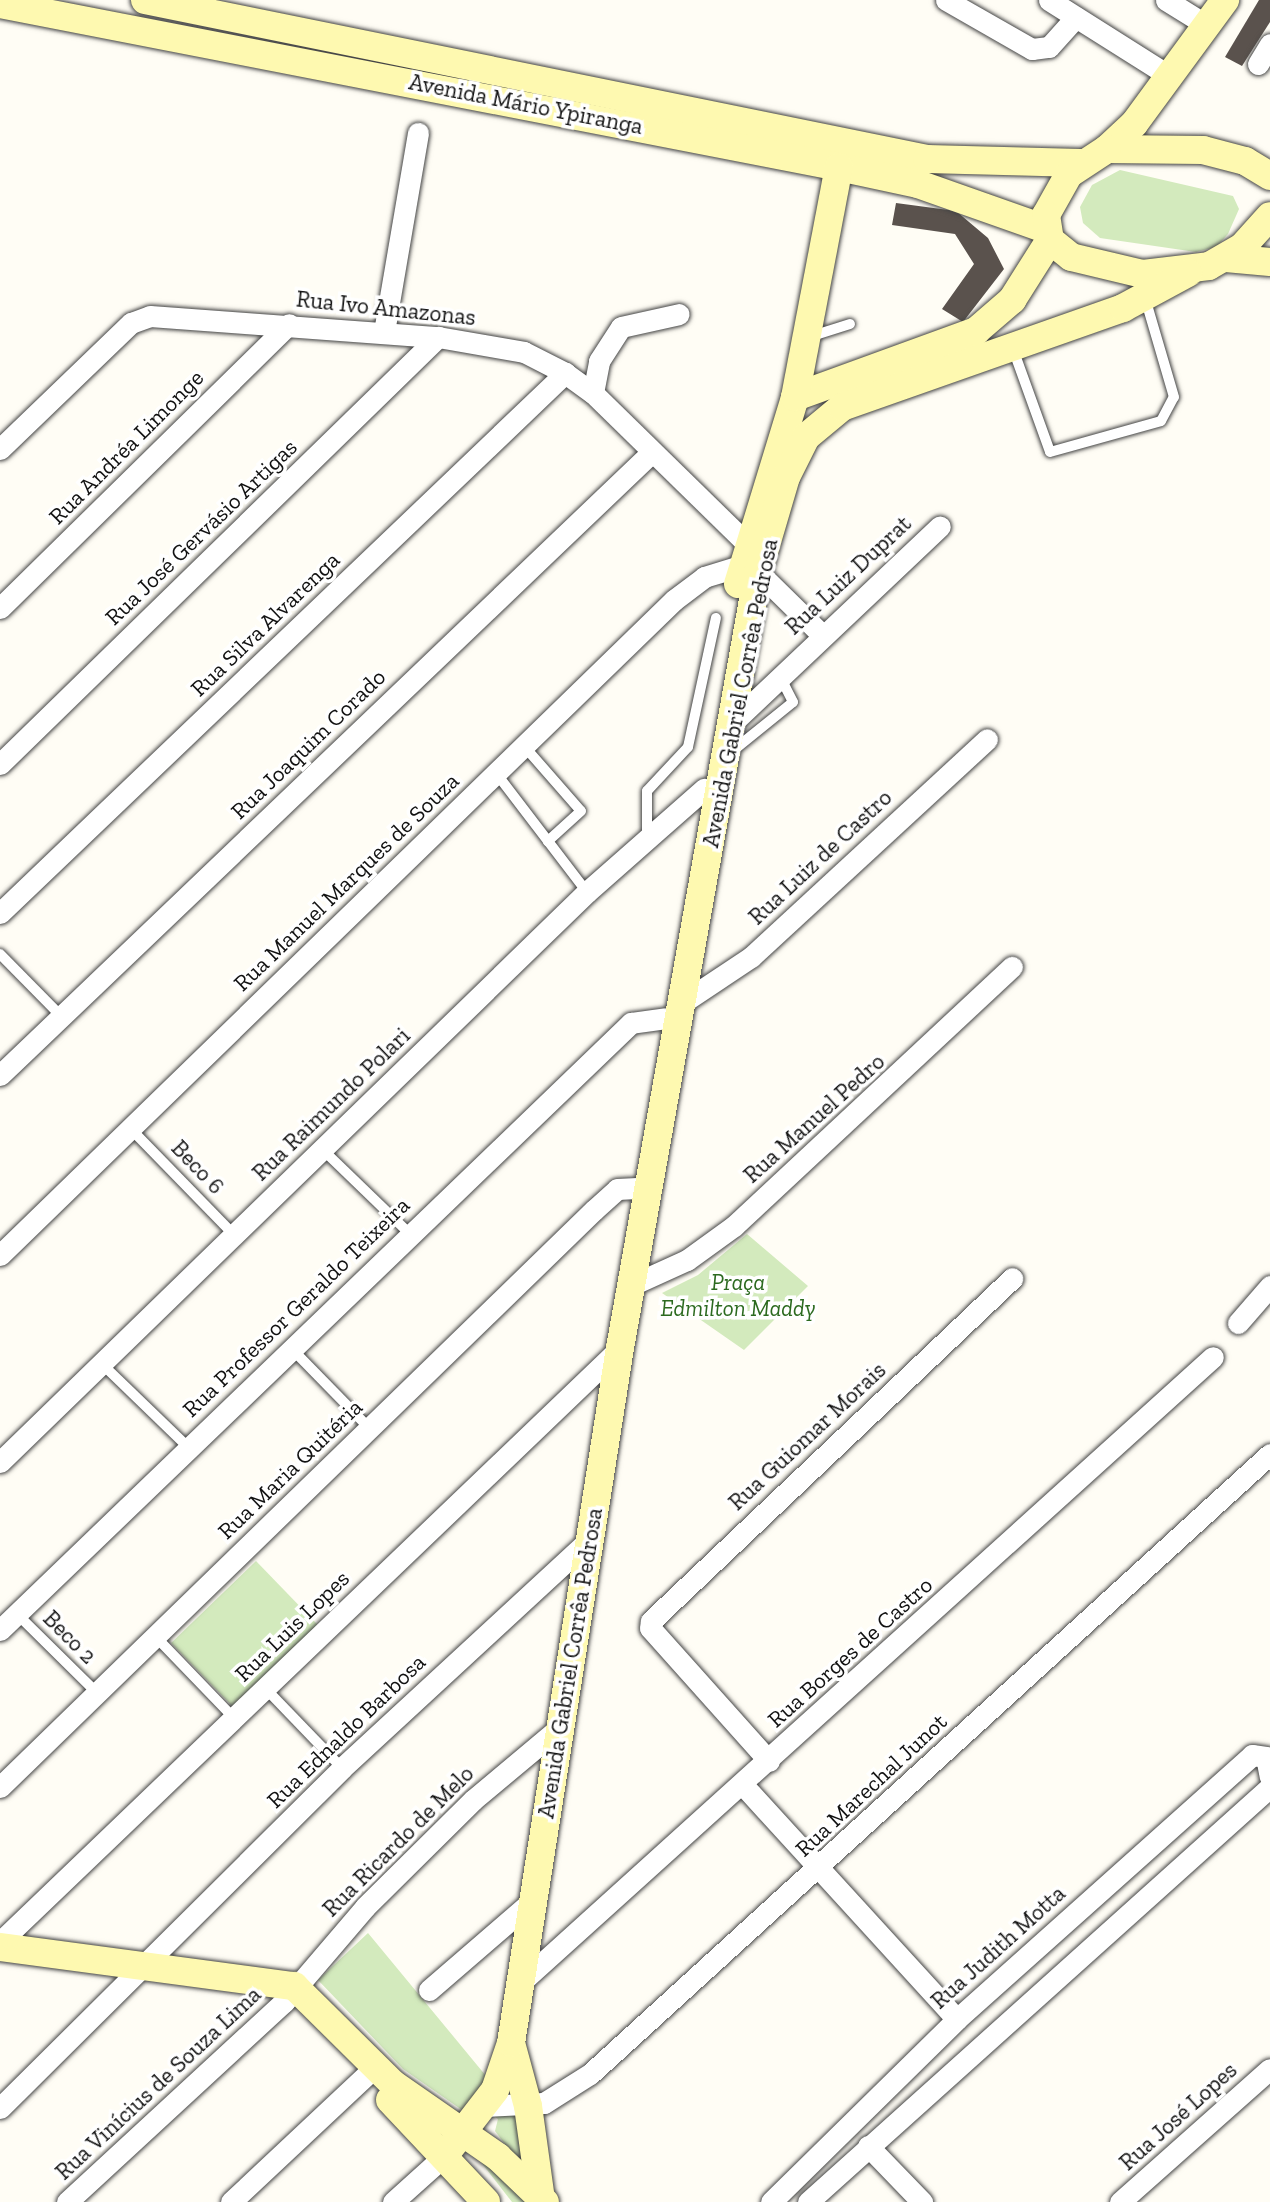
<!DOCTYPE html>
<html>
<head>
<meta charset="utf-8">
<style>
  body { margin:0 }
  #map { position:relative; width:1270px; height:2202px; overflow:hidden; background:#fffdf5; font-family:"Zilla Slab",serif }
  div>[style] { position:absolute }
  .green>* { inset:0; background:#d3eabd; transform-origin:0 0 }
  .building>* { inset:0; background:#5a524d }
  .roads { filter:drop-shadow(0 0 2px #444) drop-shadow(0 0 2px #444) }
  .lane>* { height:10px; margin:-5px; padding:0 5px; transform-origin:5px; border-radius:5px; background:#fff }
  .street>* { height:21px; margin:-10.5px; padding:0 10.5px; transform-origin:10.5px; border-radius:10.5px; background:#fff }
  .secondary>* { height:28px; margin:-14px; padding:0 14px; transform-origin:14px; border-radius:14px; background:#fef9b0 }
  span { translate:-50% -50%; white-space:nowrap; text-align:center; line-height:1.15; -webkit-text-stroke:7px #fff; paint-order:stroke }
  .street-label { font-size:23px; color:#111 }
  .park-label { font-size:23px; color:#2c6a20; font-style:italic }
</style>
</head>
<body>
<div id="map">
  <div class="green">
    <div style="clip-path:polygon(1120px 170px,1233px 196px,1239px 209px,1228px 234px,1216px 247px,1196px 252px,1100px 238px,1083px 223px,1080px 207px,1092px 185px)"></div>
    <div style="clip-path:polygon(747px 1234px,808px 1286px,744px 1350px,662px 1293px,698px 1275px)"></div>
    <div style="left:256px;top:1561px;width:95px;height:118px;rotate:46deg"></div>
    <div style="clip-path:polygon(368px 1933px,515px 2111px,539px 2175px,513px 2152px,537px 2202px,512px 2202px,477px 2157px,507px 2147px,495px 2131px,498px 2119px,471px 2098px,462px 2110px,403px 2069px,318px 1980px)"></div>
  </div>
  <div class="building">
    <div style="clip-path:polygon(1259px 0,1270px 0,1270px 22px,1242px 66px,1225px 57px)"></div>
    <div style="clip-path:polygon(896px 203px,956px 211px,988px 238px,1004px 269px,963px 322px,942px 309px,974px 264px,955px 234px,892px 225px)"></div>
  </div>
  <div class="roads">
    <div class="lane">
      <div style="left:809px;top:337px;width:43px;rotate:-17.6deg"></div>
      <div style="left:1013px;top:349px;width:109px;rotate:70.2deg"></div>
      <div style="left:1050px;top:452px;width:115px;rotate:-15.6deg"></div>
      <div style="left:1161px;top:421px;width:27px;rotate:-62deg"></div>
      <div style="left:1174px;top:397px;width:103px;rotate:-106.3deg"></div>
      <div style="left:524px;top:746px;width:86px;rotate:48.8deg"></div>
      <div style="left:581px;top:811px;width:45px;rotate:137.7deg"></div>
      <div style="left:730px;top:753px;width:81px;rotate:-39deg"></div>
      <div style="left:793px;top:702px;width:30px;rotate:-117deg"></div>
      <div style="left:496px;top:773px;width:150px;rotate:52.6deg"></div>
      <div style="left:647px;top:836px;width:45px;rotate:-90deg"></div>
      <div style="left:647px;top:791px;width:60px;rotate:-47deg"></div>
      <div style="left:688px;top:747px;width:132px;rotate:-77.8deg"></div>
      <div style="left:0;top:954px;width:87px;rotate:45.5deg"></div>
      <div style="left:130px;top:1128px;width:151px;rotate:45.8deg"></div>
      <div style="left:322px;top:1149px;width:122px;rotate:44deg"></div>
      <div style="left:293px;top:1350px;width:110px;rotate:45.7deg"></div>
      <div style="left:102px;top:1364px;width:120px;rotate:44deg"></div>
      <div style="left:17px;top:1614px;width:108px;rotate:44.6deg"></div>
      <div style="left:154px;top:1635px;width:114px;rotate:46.1deg"></div>
      <div style="left:265px;top:1688px;width:111px;rotate:46.1deg"></div>
    </div>
    <div class="street">
      <div style="left:946px;top:0;width:99px;rotate:29.7deg"></div>
      <div style="left:1032px;top:49px;width:17px;rotate:-7deg"></div>
      <div style="left:1049px;top:47px;width:40px;rotate:-48deg"></div>
      <div style="left:1049px;top:0;width:144px;rotate:32.3deg"></div>
      <div style="left:1166px;top:0;width:49px;rotate:31.8deg"></div>
      <div style="left:1258px;top:64px;width:23px;rotate:-59deg"></div>
      <div style="left:384px;top:332px;width:202px;rotate:-80.3deg"></div>
      <div style="left:593px;top:393px;width:33px;rotate:-79deg"></div>
      <div style="left:599px;top:361px;width:40px;rotate:-57.1deg"></div>
      <div style="left:621px;top:327px;width:59px;rotate:-12.6deg"></div>
      <div style="left:0;top:449px;width:182px;rotate:-43.9deg"></div>
      <div style="left:131px;top:323px;width:20px;rotate:-20deg"></div>
      <div style="left:150px;top:316px;width:289px;rotate:4.2deg"></div>
      <div style="left:438px;top:337px;width:87px;rotate:9.9deg"></div>
      <div style="left:524px;top:352px;width:46px;rotate:27.1deg"></div>
      <div style="left:565px;top:373px;width:34px;rotate:36deg"></div>
      <div style="left:593px;top:393px;width:214px;rotate:44.4deg"></div>
      <div style="left:758px;top:572px;width:90px;rotate:44.5deg"></div>
      <div style="left:0;top:608px;width:405px;rotate:-44.5deg"></div>
      <div style="left:732px;top:723px;width:286px;rotate:-43.4deg"></div>
      <div style="left:0;top:764px;width:612px;rotate:-44.27deg"></div>
      <div style="left:0;top:913px;width:782px;rotate:-43.7deg"></div>
      <div style="left:682px;top:1003px;width:83px;rotate:-33.7deg"></div>
      <div style="left:751px;top:957px;width:321px;rotate:-42.7deg"></div>
      <div style="left:0;top:1075px;width:902px;rotate:-43.7deg"></div>
      <div style="left:0;top:1255px;width:940px;rotate:-44.18deg"></div>
      <div style="left:674px;top:600px;width:38px;rotate:-37deg"></div>
      <div style="left:704px;top:577px;width:39px;rotate:-17deg"></div>
      <div style="left:634px;top:1284px;width:58px;rotate:-24.4deg"></div>
      <div style="left:687px;top:1260px;width:58px;rotate:-35.9deg"></div>
      <div style="left:734px;top:1226px;width:380px;rotate:-43deg"></div>
      <div style="left:1238px;top:1323px;width:49px;rotate:-49.1deg"></div>
      <div style="left:0;top:1462px;width:818px;rotate:-44.16deg"></div>
      <div style="left:587px;top:892px;width:156px;rotate:-41.4deg"></div>
      <div style="left:0;top:1630px;width:876px;rotate:-43.89deg"></div>
      <div style="left:631px;top:1023px;width:34px;rotate:-8deg"></div>
      <div style="left:769px;top:1761px;width:178px;rotate:-131.8deg"></div>
      <div style="left:650px;top:1628px;width:7px;rotate:-82deg"></div>
      <div style="left:651px;top:1621px;width:498px;rotate:-43.5deg"></div>
      <div style="left:743px;top:1785px;width:317px;rotate:47.6deg"></div>
      <div style="left:0;top:1787px;width:828px;rotate:-44.17deg"></div>
      <div style="left:594px;top:1210px;width:31px;rotate:-42deg"></div>
      <div style="left:617px;top:1189px;width:20px;rotate:-3deg"></div>
      <div style="left:0;top:1942px;width:859px;rotate:-43.77deg"></div>
      <div style="left:519px;top:1984px;width:935px;rotate:-42.1deg"></div>
      <div style="left:429px;top:1990px;width:135px;rotate:-40.8deg"></div>
      <div style="left:484px;top:2106px;width:60px;rotate:-2.9deg"></div>
      <div style="left:544px;top:2103px;width:54px;rotate:-32.2deg"></div>
      <div style="left:590px;top:2074px;width:920px;rotate:-42.36deg"></div>
      <div style="left:0;top:2108px;width:482px;rotate:-44.8deg"></div>
      <div style="left:342px;top:1768px;width:338px;rotate:-42.7deg"></div>
      <div style="left:868px;top:2146px;width:78px;rotate:46deg"></div>
      <div style="left:67px;top:2202px;width:295px;rotate:-42.7deg"></div>
      <div style="left:284px;top:2002px;width:125px;rotate:-49.5deg"></div>
      <div style="left:365px;top:1907px;width:152px;rotate:-44.7deg"></div>
      <div style="left:473px;top:1800px;width:112px;rotate:-39.9deg"></div>
      <div style="left:231px;top:2202px;width:184px;rotate:-43.2deg"></div>
      <div style="left:393px;top:2202px;width:69px;rotate:-42deg"></div>
      <div style="left:771px;top:2202px;width:261px;rotate:-44.5deg"></div>
      <div style="left:957px;top:2019px;width:396px;rotate:-41.8deg"></div>
      <div style="left:1252px;top:1755px;width:14px;rotate:8deg"></div>
      <div style="left:1266px;top:1757px;width:20px;rotate:79deg"></div>
      <div style="left:808px;top:2202px;width:621px;rotate:-41.93deg"></div>
      <div style="left:1120px;top:2202px;width:200px;rotate:-41.6deg"></div>
    </div>
    <div class="secondary">
      <div style="left:145px;top:0;width:798px;rotate:11.49deg"></div>
      <div style="left:927px;top:159px;width:153px;rotate:1.5deg"></div>
      <div style="left:0;top:4px;width:855px;rotate:10.99deg"></div>
      <div style="left:839px;top:167px;width:81px;rotate:12.1deg"></div>
      <div style="left:918px;top:184px;width:136px;rotate:19.4deg"></div>
      <div style="left:1107px;top:149px;width:37px;rotate:-43deg"></div>
      <div style="left:1134px;top:124px;width:154px;rotate:-53.7deg"></div>
      <div style="left:1270px;top:176px;width:29px;rotate:-149deg"></div>
      <div style="left:1245px;top:161px;width:43px;rotate:-165.3deg"></div>
      <div style="left:1203px;top:150px;width:96px;rotate:-179.4deg"></div>
      <div style="left:1107px;top:149px;width:45px;rotate:146.7deg"></div>
      <div style="left:1069px;top:174px;width:47px;rotate:119.3deg"></div>
      <div style="left:1046px;top:215px;width:25px;rotate:81deg"></div>
      <div style="left:1050px;top:240px;width:27px;rotate:39deg"></div>
      <div style="left:1071px;top:257px;width:74px;rotate:13.3deg"></div>
      <div style="left:1143px;top:274px;width:66px;rotate:-6.9deg"></div>
      <div style="left:1209px;top:266px;width:39px;rotate:-30deg"></div>
      <div style="left:1243px;top:246px;width:40px;rotate:-48deg"></div>
      <div style="left:1226px;top:258px;width:44px;rotate:5.2deg"></div>
      <div style="left:795px;top:397px;width:193px;rotate:-20deg"></div>
      <div style="left:976px;top:331px;width:48px;rotate:-40.7deg"></div>
      <div style="left:1012px;top:300px;width:71px;rotate:-57.7deg"></div>
      <div style="left:738px;top:584px;width:195px;rotate:-73deg"></div>
      <div style="left:795px;top:397px;width:234px;rotate:-79.2deg"></div>
      <div style="left:0;top:1947px;width:297px;rotate:7.6deg"></div>
      <div style="left:294px;top:1986px;width:139px;rotate:44.7deg"></div>
      <div style="left:393px;top:2084px;width:128px;rotate:34.8deg"></div>
      <div style="left:498px;top:2157px;width:65px;rotate:43.8deg"></div>
      <div style="left:511px;top:2043px;width:65px;rotate:74.9deg"></div>
      <div style="left:528px;top:2106px;width:88px;rotate:82.1deg"></div>
      <div style="left:390px;top:2100px;width:140px;rotate:46.7deg"></div>
      <div style="left:444px;top:2156px;width:83px;rotate:-52.3deg"></div>
      <div style="left:495px;top:2090px;width:50px;rotate:-71.2deg"></div>
      <div style="left:511px;top:2043px;width:703px;rotate:-81.09deg"></div>
      <div style="left:620px;top:1348px;width:788px;rotate:-79.92deg"></div>
      <div style="left:758px;top:572px;width:99px;rotate:-73.6deg"></div>
      <div style="left:786px;top:477px;width:45px;rotate:-63.4deg"></div>
      <div style="left:806px;top:437px;width:47px;rotate:-39.8deg"></div>
      <div style="left:842px;top:407px;width:298px;rotate:-19.4deg"></div>
      <div style="left:1123px;top:308px;width:74px;rotate:-28.3deg"></div>
    </div>
  </div>
  <div class="street-label">
    <span style="left:526px;top:104px;rotate:11deg">Avenida Mário Ypiranga</span>
    <span style="left:386px;top:308px;rotate:6deg">Rua Ivo Amazonas</span>
    <span style="left:126px;top:447px;rotate:-45deg">Rua Andréa Limonge</span>
    <span style="left:201px;top:532px;rotate:-44deg">Rua José Gervásio Artigas</span>
    <span style="left:848px;top:575px;rotate:-43deg">Rua Luiz Duprat</span>
    <span style="left:265px;top:624px;rotate:-44deg">Rua Silva Alvarenga</span>
    <span style="left:740px;top:693px;rotate:-79deg">Avenida Gabriel Corrêa Pedrosa</span>
    <span style="left:308px;top:744px;rotate:-44deg">Rua Joaquim Corado</span>
    <span style="left:820px;top:857px;rotate:-43deg">Rua Luiz de Castro</span>
    <span style="left:346px;top:882px;rotate:-44deg">Rua Manuel Marques de Souza</span>
    <span style="left:331px;top:1104px;rotate:-44deg">Rua Raimundo Polari</span>
    <span style="left:814px;top:1118px;rotate:-42deg">Rua Manuel Pedro</span>
    <span style="left:198px;top:1167px;rotate:46deg">Beco 6</span>
    <span style="left:296px;top:1307px;rotate:-44deg">Rua Professor Geraldo Teixeira</span>
    <span style="left:807px;top:1436px;rotate:-43deg">Rua Guiomar Morais</span>
    <span style="left:290px;top:1469px;rotate:-44deg">Rua Maria Quitéria</span>
    <span style="left:292px;top:1626px;rotate:-44deg">Rua Luis Lopes</span>
    <span style="left:70px;top:1637px;rotate:45deg">Beco 2</span>
    <span style="left:850px;top:1652px;rotate:-42deg">Rua Borges de Castro</span>
    <span style="left:570px;top:1663px;rotate:-81deg">Avenida Gabriel Corrêa Pedrosa</span>
    <span style="left:346px;top:1731px;rotate:-44deg">Rua Ednaldo Barbosa</span>
    <span style="left:871px;top:1785px;rotate:-43deg">Rua Marechal Junot</span>
    <span style="left:398px;top:1841px;rotate:-45deg">Rua Ricardo de Melo</span>
    <span style="left:998px;top:1947px;rotate:-42deg">Rua Judith Motta</span>
    <span style="left:158px;top:2083px;rotate:-43deg">Rua Vinícius de Souza Lima</span>
    <span style="left:1178px;top:2116px;rotate:-42deg">Rua José Lopes</span>
  </div>
  <div class="park-label">
    <span style="left:738px;top:1295px">Praça<br>Edmilton Maddy</span>
  </div>
</div>
</body>
</html>
